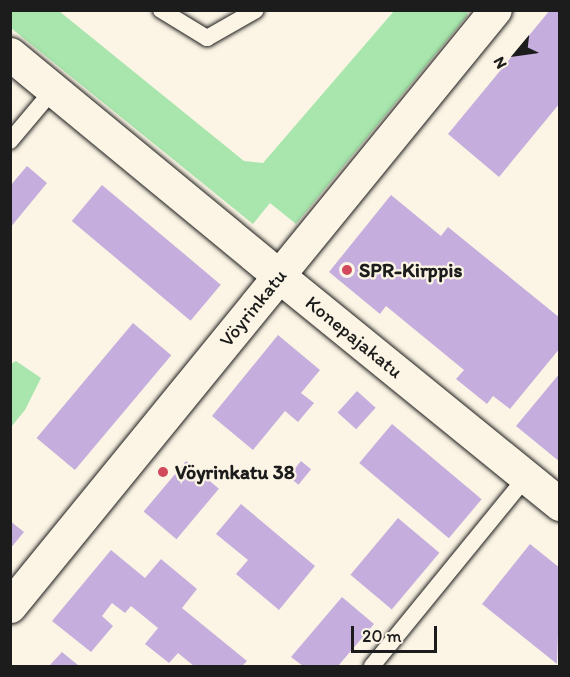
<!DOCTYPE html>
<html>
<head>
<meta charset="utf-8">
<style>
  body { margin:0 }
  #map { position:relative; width:570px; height:677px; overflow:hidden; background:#fcf5e5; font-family:Itim,sans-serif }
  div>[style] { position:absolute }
  .green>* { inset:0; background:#a8e6ad }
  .building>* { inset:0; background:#c5aedd; transform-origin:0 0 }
  .roads { filter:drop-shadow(0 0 2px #1c1c1c) drop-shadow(0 0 2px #1c1c1c) }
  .service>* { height:16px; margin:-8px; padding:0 8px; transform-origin:8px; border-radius:8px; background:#fcf5e5 }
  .minor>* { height:32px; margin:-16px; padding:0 16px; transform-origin:16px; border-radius:16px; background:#fcf5e5 }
  .tertiary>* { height:33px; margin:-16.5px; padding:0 16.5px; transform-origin:16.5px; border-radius:16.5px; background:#fcf5e5 }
  .secondary>* { height:33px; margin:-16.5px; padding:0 16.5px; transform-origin:16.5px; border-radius:16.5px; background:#fcf5e5 }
  .dots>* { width:16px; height:16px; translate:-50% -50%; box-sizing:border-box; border:3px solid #fcf5e5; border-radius:50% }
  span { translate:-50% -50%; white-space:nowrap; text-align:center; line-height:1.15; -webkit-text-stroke:4.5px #fcf5e5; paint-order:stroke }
  .poi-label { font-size:20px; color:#1c1c1c; font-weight:700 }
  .left { translate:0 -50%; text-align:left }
  .street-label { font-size:20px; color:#1c1c1c }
  .frame { position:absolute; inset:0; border:12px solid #1c1c1c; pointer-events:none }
  .north { position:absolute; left:486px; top:24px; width:60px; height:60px; -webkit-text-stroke:4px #fcf5e5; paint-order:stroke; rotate:241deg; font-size:16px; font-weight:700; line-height:24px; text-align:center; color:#1c1c1c }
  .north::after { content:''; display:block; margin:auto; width:21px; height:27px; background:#1c1c1c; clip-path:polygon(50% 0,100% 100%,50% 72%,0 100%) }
  .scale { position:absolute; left:351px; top:626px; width:86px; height:27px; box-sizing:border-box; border:3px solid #1c1c1c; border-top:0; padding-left:8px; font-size:18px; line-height:21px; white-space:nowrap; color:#1c1c1c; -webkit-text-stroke:4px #fcf5e5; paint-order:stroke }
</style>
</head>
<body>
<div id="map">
  <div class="green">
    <div style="clip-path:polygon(10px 11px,59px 11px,244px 161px,263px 163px,394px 11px,468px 11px,466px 17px,296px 224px,270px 203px,253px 224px,11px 28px)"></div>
    <div style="clip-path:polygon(16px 361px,41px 378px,25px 410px,11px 427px,11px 364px)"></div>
  </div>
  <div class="building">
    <div style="clip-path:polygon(550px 10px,560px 10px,560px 103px,499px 177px,448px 134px)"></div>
    <div style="clip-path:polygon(27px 166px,47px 183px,10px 228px,10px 186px)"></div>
    <div style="left:102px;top:185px;width:155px;height:47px;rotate:40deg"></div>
    <div style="clip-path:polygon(391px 195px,441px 236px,448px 227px,560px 318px,560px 348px,510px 409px,493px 396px,487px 404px,456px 379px,464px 370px,386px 306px,380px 314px,329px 272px)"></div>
    <div style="left:133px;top:323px;width:50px;height:150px;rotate:40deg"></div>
    <div style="clip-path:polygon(278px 335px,320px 370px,301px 393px,314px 403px,298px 422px,285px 411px,253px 450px,212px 416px)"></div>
    <div style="clip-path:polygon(560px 373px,560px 462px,516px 426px)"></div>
    <div style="left:357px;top:391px;width:25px;height:29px;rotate:42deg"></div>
    <div style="left:392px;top:424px;width:117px;height:51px;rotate:40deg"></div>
    <div style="left:186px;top:461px;width:43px;height:66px;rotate:40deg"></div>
    <div style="left:301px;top:461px;width:13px;height:20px;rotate:39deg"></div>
    <div style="clip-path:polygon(241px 504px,315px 566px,279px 610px,236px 574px,248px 560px,216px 534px)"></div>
    <div style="left:398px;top:518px;width:54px;height:74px;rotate:40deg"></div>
    <div style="clip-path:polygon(10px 521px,24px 532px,10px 549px)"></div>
    <div style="clip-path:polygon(530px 544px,560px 568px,557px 664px,482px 604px)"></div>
    <div style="clip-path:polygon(111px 550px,145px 578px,161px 559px,197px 589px,182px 608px,247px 661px,242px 666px,194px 666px,178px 653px,169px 663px,145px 644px,158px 628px,131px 606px,125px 613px,112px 603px,102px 616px,113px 626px,91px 652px,52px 621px)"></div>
    <div style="clip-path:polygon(342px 597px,374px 624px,338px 666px,303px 666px,291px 657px)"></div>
    <div style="clip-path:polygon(62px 652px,79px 666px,49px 666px)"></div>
  </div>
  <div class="roads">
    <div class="service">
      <div style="left:161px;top:10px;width:54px;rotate:31.3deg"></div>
      <div style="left:207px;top:38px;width:56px;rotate:-29.7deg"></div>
      <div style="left:10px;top:141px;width:67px;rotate:-49.9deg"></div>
      <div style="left:372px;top:666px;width:244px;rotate:-50.8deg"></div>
    </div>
    <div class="minor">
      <div style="left:279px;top:276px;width:343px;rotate:-50.8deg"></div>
    </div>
    <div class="tertiary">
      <div style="left:279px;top:276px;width:362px;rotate:39.1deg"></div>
    </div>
    <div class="secondary">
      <div style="left:10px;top:54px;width:349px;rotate:39.5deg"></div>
      <div style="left:279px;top:276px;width:426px;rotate:129.2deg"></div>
    </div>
  </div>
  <div class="dots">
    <div style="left:347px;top:270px;background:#d1495b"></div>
    <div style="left:163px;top:472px;background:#d1495b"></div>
  </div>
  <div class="poi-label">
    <span class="left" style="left:359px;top:270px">SPR-Kirppis</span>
    <span class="left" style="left:175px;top:472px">Vöyrinkatu 38</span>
  </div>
  <div class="street-label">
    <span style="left:253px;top:308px;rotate:-51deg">Vöyrinkatu</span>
    <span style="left:354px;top:337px;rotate:39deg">Konepajakatu</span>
  </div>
  <div class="frame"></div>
  <div class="north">N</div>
  <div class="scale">20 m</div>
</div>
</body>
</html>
